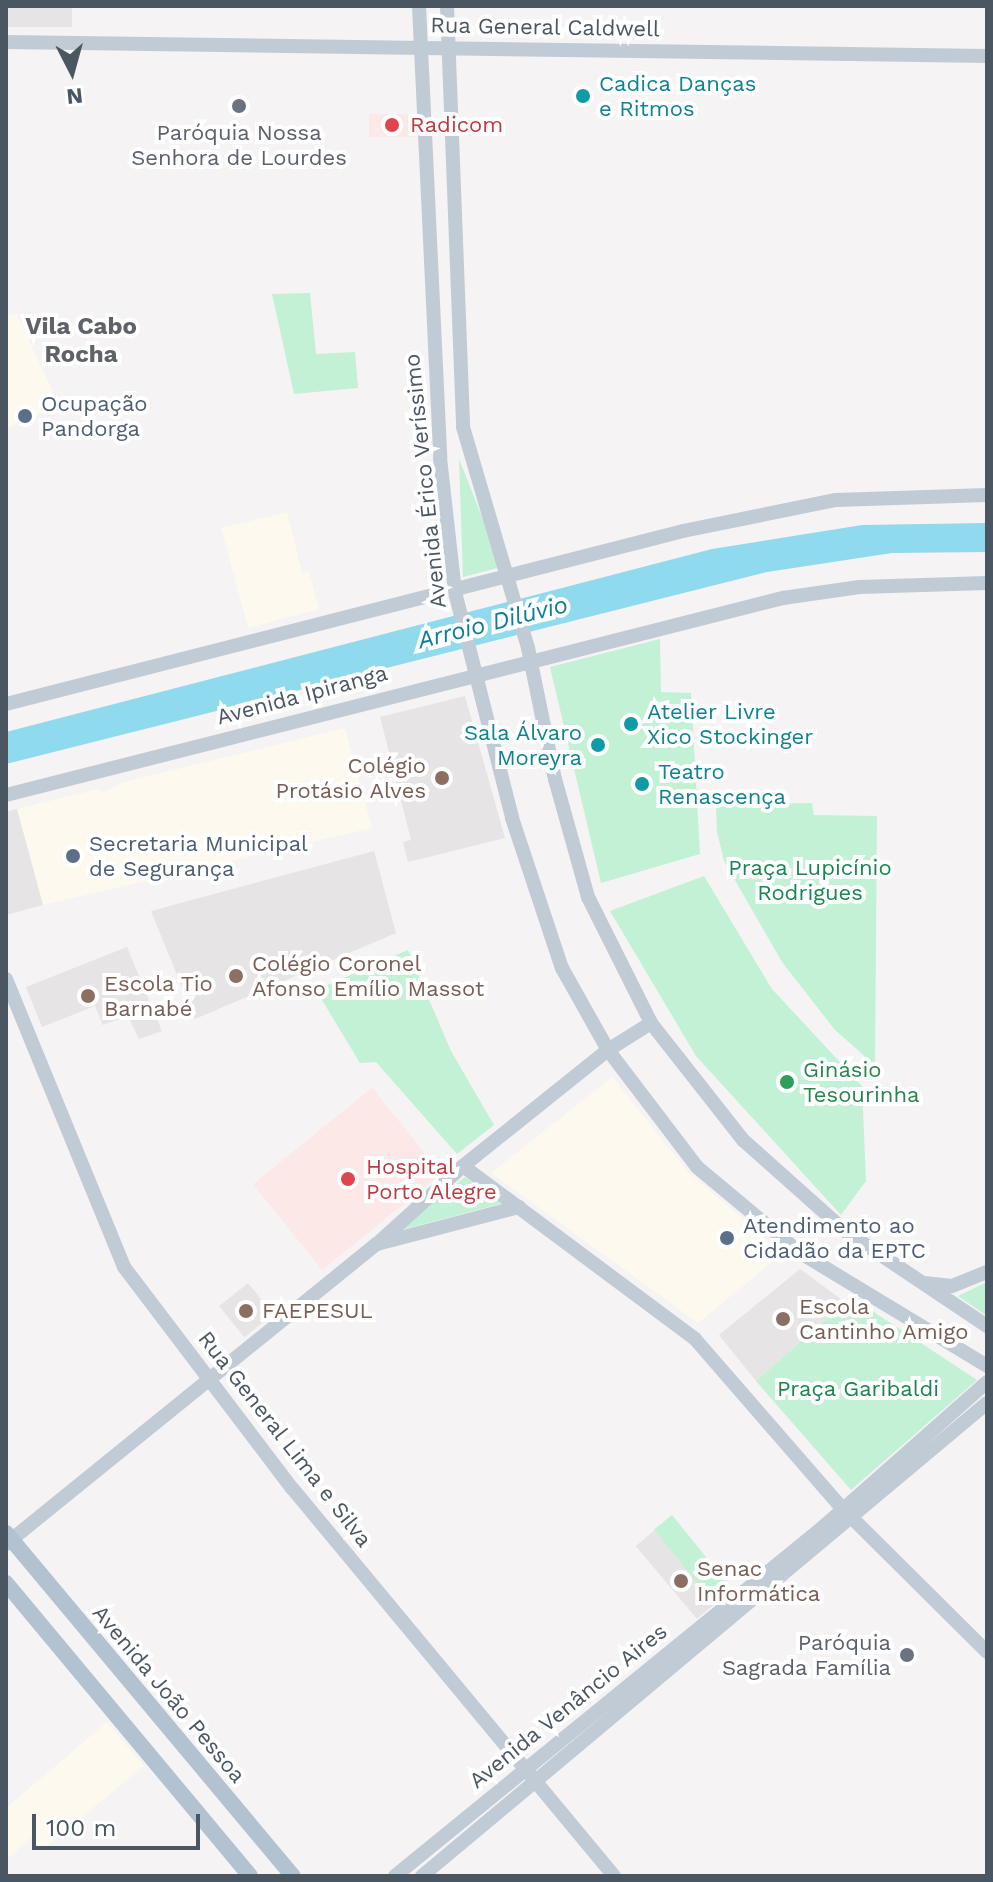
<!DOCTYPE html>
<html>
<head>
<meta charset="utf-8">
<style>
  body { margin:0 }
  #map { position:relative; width:993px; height:1882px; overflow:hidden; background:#f5f3f3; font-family:"Work Sans",sans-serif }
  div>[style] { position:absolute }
  .commercial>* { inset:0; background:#fdf9ef }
  .education>* { inset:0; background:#e6e4e5; transform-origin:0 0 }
  .medical>* { inset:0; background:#fce8e6; transform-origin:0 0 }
  .green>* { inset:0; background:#c3f1d5; transform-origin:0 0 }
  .water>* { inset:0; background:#90daee }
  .secondary>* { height:14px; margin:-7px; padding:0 7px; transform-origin:7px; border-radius:7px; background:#c1cbd6 }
  .primary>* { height:16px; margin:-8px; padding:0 8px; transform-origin:8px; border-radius:8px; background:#b3c2d1 }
  .dots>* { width:22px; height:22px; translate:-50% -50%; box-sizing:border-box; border:4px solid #fff; border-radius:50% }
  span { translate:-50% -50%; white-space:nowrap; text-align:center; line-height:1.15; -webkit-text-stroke:8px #fff; paint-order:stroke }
  .street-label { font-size:22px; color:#4a5661 }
  .culture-label { font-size:22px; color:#0d838f }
  .left { translate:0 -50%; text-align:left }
  .right { translate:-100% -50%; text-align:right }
  .health-label { font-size:22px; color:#be3a42 }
  .worship-label { font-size:22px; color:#5b616d }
  .service-label { font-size:22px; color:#4e5e75 }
  .education-label { font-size:22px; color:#785e54 }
  .park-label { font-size:22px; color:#17864f }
  .leisure-label { font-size:22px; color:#27864d }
  .neighbourhood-label { font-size:24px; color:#5f6368; font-weight:700 }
  .water-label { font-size:24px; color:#0c7c9b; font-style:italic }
  .frame { position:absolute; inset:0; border:8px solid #4a5661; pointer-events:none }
  .north { position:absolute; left:32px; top:32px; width:80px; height:80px; -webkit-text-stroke:6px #fff; paint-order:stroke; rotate:174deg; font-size:22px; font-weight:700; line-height:32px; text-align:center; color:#4a5661 }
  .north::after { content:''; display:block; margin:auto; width:28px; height:36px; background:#4a5661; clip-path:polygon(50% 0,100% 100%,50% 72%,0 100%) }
  .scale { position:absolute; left:32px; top:1814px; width:168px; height:36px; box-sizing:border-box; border:4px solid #4a5661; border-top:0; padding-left:10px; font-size:24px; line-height:28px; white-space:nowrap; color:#4a5661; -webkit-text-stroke:6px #fff; paint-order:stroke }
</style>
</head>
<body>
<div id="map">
  <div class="commercial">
    <div style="clip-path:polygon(17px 314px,59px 405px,6px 429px,6px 315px)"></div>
    <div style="clip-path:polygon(287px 512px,302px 573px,309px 572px,319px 609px,248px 628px,221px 528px)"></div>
    <div style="clip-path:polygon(345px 728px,372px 828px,43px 905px,17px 809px,98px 789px,104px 793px,120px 783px)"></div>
    <div style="clip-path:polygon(612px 1077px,689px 1173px,783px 1253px,698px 1323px,491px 1173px)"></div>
    <div style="clip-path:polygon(107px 1722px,144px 1766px,42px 1850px,31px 1838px,6px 1860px,6px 1808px)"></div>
  </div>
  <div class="education">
    <div style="left:6px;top:6px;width:66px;height:21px"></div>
    <div style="clip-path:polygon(465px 696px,505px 838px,408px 862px,403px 842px,411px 840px,380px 717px)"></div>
    <div style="clip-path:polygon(17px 809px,43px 905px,6px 915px,6px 812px)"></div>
    <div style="clip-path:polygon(374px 851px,396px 933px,195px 1019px,151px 911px)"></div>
    <div style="clip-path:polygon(127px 947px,162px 1031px,139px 1039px,128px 1016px,103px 1025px,95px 1006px,42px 1027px,26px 987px)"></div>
    <div style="clip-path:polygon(800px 1269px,845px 1302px,756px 1381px,719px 1335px)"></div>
    <div style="left:248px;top:1283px;width:40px;height:37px;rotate:51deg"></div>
    <div style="left:655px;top:1530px;width:95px;height:25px;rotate:50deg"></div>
  </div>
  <div class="medical">
    <div style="left:415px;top:114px;width:23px;height:46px;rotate:90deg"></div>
    <div style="left:372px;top:1088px;width:110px;height:153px;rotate:51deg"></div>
  </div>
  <div class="green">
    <div style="clip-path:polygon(310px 293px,316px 354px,355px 352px,358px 388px,294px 394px,272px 294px)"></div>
    <div style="clip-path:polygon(459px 459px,502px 567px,463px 577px)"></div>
    <div style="clip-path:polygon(660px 639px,661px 692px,691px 693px,700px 854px,601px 883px,550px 667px)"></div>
    <div style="clip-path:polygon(812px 803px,814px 815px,877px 816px,875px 1065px,835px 1030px,782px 962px,724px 861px,717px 832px,716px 805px)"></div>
    <div style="clip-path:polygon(704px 876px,772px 989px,862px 1086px,866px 1181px,841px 1215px,696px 1056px,610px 911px)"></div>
    <div style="clip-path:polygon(408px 950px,451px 1051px,494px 1125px,457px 1154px,376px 1062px,360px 1063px,316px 990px)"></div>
    <div style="clip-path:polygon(465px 1177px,504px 1203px,397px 1231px)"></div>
    <div style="clip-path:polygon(987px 1282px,987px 1316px,958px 1296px)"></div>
    <div style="clip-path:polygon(851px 1297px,977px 1380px,851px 1490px,756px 1381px)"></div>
    <div style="left:672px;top:1515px;width:97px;height:23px;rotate:51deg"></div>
  </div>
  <div class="water">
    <div style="clip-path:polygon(987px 523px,987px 552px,892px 553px,767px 572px,6px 764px,6px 732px,712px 549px,862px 525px)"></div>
  </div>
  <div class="secondary">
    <div style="left:419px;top:6px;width:452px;rotate:87.3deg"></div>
    <div style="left:440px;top:458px;width:135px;rotate:83.6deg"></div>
    <div style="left:455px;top:592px;width:233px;rotate:75.8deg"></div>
    <div style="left:512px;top:818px;width:158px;rotate:71.6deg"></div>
    <div style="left:562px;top:968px;width:94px;rotate:60.7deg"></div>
    <div style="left:608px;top:1050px;width:147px;rotate:52.7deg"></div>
    <div style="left:697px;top:1167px;width:133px;rotate:39.8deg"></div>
    <div style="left:799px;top:1252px;width:220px;rotate:31.2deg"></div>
    <div style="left:447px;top:6px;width:421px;rotate:87.8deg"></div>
    <div style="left:463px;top:427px;width:230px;rotate:73.6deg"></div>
    <div style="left:528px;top:648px;width:134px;rotate:78.4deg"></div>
    <div style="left:555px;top:779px;width:123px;rotate:74.4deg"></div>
    <div style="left:588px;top:897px;width:141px;rotate:63.4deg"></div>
    <div style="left:651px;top:1023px;width:149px;rotate:51.8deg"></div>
    <div style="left:743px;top:1140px;width:137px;rotate:41.7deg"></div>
    <div style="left:845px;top:1231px;width:171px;rotate:33.8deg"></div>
    <div style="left:6px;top:42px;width:981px;rotate:0.82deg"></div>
    <div style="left:6px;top:704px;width:699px;rotate:-14.33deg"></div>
    <div style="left:683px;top:531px;width:156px;rotate:-11.5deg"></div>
    <div style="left:836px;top:500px;width:151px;rotate:-1.9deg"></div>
    <div style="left:6px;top:795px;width:802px;rotate:-14.23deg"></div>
    <div style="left:783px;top:598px;width:77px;rotate:-8.2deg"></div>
    <div style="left:859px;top:587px;width:128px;rotate:-1.8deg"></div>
    <div style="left:6px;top:979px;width:311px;rotate:67.7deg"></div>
    <div style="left:124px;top:1267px;width:278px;rotate:52.8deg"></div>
    <div style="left:292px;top:1488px;width:504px;rotate:50.31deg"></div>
    <div style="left:463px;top:1166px;width:289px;rotate:36.7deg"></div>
    <div style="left:695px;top:1339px;width:225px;rotate:49deg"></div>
    <div style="left:843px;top:1509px;width:203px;rotate:44.8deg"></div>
    <div style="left:377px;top:1244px;width:147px;rotate:-14.6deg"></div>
    <div style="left:924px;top:1283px;width:28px;rotate:6deg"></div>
    <div style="left:952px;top:1286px;width:38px;rotate:-22deg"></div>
    <div style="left:6px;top:1544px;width:477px;rotate:-39deg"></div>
    <div style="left:377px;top:1244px;width:116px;rotate:-42.2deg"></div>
    <div style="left:463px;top:1166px;width:186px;rotate:-38.7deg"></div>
    <div style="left:608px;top:1050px;width:51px;rotate:-32.1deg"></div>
    <div style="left:395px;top:1876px;width:552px;rotate:-39.19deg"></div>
    <div style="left:823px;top:1527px;width:219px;rotate:-41.5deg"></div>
    <div style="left:422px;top:1876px;width:737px;rotate:-39.93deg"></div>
  </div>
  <div class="primary">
    <div style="left:6px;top:1533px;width:447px;rotate:50.1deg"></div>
    <div style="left:6px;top:1583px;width:381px;rotate:50.2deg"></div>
  </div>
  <div class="dots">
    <div style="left:583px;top:96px;background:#0f9aa8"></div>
    <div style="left:239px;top:106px;background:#6b7280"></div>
    <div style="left:392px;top:125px;background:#e0444e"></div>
    <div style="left:25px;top:416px;background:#5c6f8a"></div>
    <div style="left:631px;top:724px;background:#0f9aa8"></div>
    <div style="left:598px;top:745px;background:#0f9aa8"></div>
    <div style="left:442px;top:778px;background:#8d6e63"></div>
    <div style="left:642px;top:784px;background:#0f9aa8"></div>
    <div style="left:73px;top:856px;background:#5c6f8a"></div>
    <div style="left:236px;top:976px;background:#8d6e63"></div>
    <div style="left:88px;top:996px;background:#8d6e63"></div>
    <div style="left:787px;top:1082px;background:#2e9e5b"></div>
    <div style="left:348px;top:1179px;background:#e0444e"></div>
    <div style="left:727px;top:1238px;background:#5c6f8a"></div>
    <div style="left:246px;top:1311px;background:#8d6e63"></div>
    <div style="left:783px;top:1319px;background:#8d6e63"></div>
    <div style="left:681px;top:1581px;background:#8d6e63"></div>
    <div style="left:907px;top:1655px;background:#6b7280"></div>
  </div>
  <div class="street-label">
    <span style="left:545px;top:27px;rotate:1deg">Rua General Caldwell</span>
    <span style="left:425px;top:481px;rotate:-96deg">Avenida Érico Veríssimo</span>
    <span style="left:302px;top:695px;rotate:-15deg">Avenida Ipiranga</span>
    <span style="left:285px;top:1439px;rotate:52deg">Rua General Lima e Silva</span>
    <span style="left:169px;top:1694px;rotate:50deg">Avenida João Pessoa</span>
    <span style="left:568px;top:1706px;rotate:-39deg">Avenida Venâncio Aires</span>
  </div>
  <div class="culture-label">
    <span class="left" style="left:599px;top:96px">Cadica Danças<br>e Ritmos</span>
    <span class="left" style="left:647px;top:724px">Atelier Livre<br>Xico Stockinger</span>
    <span class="right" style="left:582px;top:745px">Sala Álvaro<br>Moreyra</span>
    <span class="left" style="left:658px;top:784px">Teatro<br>Renascença</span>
  </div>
  <div class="health-label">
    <span class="left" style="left:410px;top:125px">Radicom</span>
    <span class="left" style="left:366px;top:1179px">Hospital<br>Porto Alegre</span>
  </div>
  <div class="worship-label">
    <span style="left:239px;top:145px">Paróquia Nossa<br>Senhora de Lourdes</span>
    <span class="right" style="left:891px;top:1655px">Paróquia<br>Sagrada Família</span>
  </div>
  <div class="service-label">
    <span class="left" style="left:41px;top:416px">Ocupação<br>Pandorga</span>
    <span class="left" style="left:89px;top:856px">Secretaria Municipal<br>de Segurança</span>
    <span class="left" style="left:743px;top:1238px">Atendimento ao<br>Cidadão da EPTC</span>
  </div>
  <div class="education-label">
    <span class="right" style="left:426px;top:778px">Colégio<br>Protásio Alves</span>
    <span class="left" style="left:252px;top:976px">Colégio Coronel<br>Afonso Emílio Massot</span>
    <span class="left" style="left:104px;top:996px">Escola Tio<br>Barnabé</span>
    <span class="left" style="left:799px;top:1319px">Escola<br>Cantinho Amigo</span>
    <span class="left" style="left:262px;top:1311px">FAEPESUL</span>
    <span class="left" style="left:697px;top:1581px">Senac<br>Informática</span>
  </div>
  <div class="park-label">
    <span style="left:810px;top:880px">Praça Lupicínio<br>Rodrigues</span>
    <span style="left:858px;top:1389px">Praça Garibaldi</span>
  </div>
  <div class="leisure-label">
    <span class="left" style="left:803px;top:1082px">Ginásio<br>Tesourinha</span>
  </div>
  <div class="neighbourhood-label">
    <span style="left:81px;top:341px">Vila Cabo<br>Rocha</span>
  </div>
  <div class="water-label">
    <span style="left:493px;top:623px;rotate:-14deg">Arroio Dilúvio</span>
  </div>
  <div class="frame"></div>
  <div class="north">N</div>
  <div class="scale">100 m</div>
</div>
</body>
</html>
